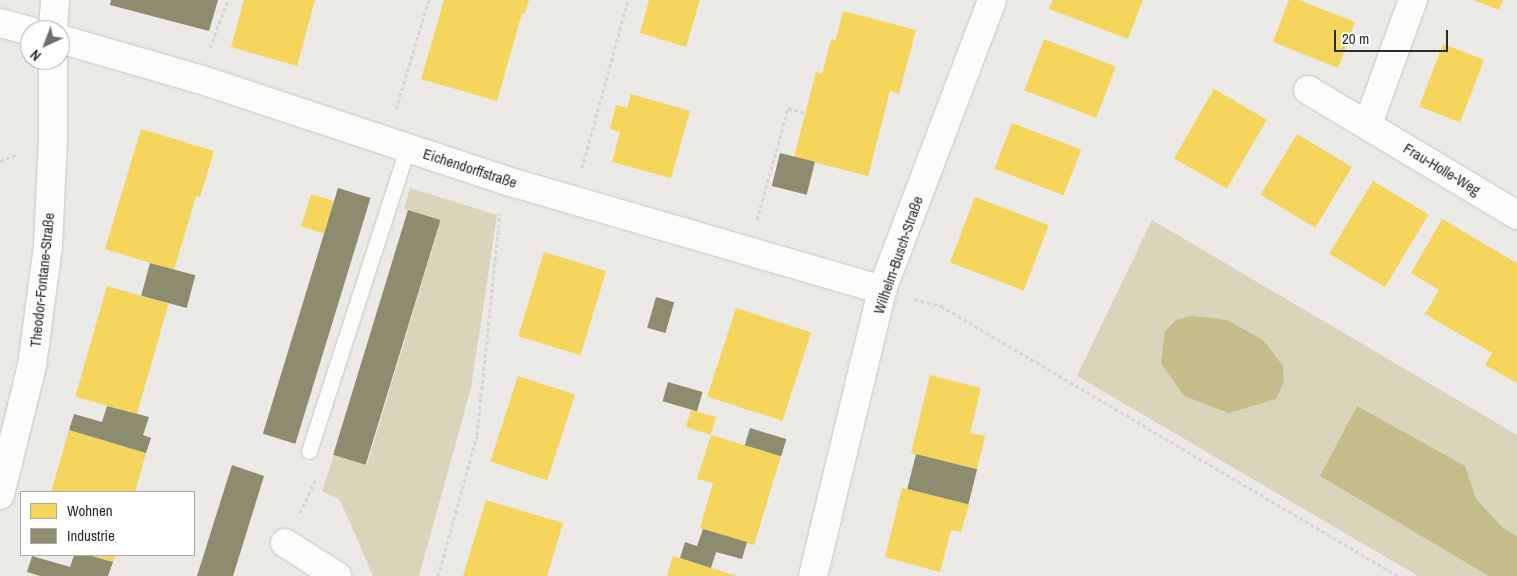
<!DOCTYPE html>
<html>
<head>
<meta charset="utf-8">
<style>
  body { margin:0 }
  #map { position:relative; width:1517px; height:576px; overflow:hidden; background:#ebeae7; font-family:"Archivo Narrow",sans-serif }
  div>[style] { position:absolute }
  .green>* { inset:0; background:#d8d5ba }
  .water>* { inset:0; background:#c4bd8a }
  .homes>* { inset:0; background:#f6d55c; transform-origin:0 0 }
  .industry>* { inset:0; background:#8c8c6e; transform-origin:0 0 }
  .path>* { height:3px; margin-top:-1.5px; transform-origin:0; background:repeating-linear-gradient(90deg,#d7d6d6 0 4px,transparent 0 6.5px) }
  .roads { filter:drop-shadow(0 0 1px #c7c7c5) drop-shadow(0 0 1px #c7c7c5) }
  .service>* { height:15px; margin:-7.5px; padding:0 7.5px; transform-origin:7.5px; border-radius:7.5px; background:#fcfcfb }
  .minor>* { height:28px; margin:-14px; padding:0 14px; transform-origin:14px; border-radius:14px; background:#fcfcfb }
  span { translate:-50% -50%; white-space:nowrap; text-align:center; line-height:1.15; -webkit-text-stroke:5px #fff; paint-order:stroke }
  .street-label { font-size:15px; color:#2b2b29 }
  .legend { position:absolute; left:20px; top:491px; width:175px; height:65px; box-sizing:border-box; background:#fff; border:1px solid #aaaaa9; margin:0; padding:6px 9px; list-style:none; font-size:15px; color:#2b2b29 }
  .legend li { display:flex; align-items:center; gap:10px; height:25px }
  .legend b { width:25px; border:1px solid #aaaaa9 }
  .north { position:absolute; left:20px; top:20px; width:50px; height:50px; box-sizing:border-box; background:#fff; border:1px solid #aaaaa9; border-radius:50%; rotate:223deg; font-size:14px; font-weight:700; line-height:20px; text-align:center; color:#2b2b29 }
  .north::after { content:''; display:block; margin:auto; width:18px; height:22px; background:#6e6e6c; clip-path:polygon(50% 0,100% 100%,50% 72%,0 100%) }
  .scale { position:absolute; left:1334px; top:30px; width:114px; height:22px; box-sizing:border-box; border:2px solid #2b2b29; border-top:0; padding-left:6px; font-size:15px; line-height:18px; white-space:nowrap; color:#2b2b29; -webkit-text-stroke:4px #fff; paint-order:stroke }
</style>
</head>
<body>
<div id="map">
  <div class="green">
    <div style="clip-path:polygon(410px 188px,497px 215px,471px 388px,419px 576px,373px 576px,340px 500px,322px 491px,334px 455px,367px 465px,441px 220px,404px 209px)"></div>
    <div style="clip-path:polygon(1152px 220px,1517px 435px,1517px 576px,1418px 576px,1077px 376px)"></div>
  </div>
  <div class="water">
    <div style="clip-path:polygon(1191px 316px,1227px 320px,1263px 340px,1283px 366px,1284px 382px,1276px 399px,1229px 413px,1184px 396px,1161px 363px,1165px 331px,1176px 320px)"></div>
    <div style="clip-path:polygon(1357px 406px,1465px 466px,1476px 499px,1503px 528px,1517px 536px,1517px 576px,1489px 576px,1320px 476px)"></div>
  </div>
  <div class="homes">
    <div style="clip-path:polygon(244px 0,315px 0,297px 66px,231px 47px)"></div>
    <div style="clip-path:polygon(444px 0,529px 0,525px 14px,522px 13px,497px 101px,421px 79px)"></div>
    <div style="clip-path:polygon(649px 0,700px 0,686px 47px,640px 33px)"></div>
    <div style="clip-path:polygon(1053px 0,1143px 0,1128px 39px,1049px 9px)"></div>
    <div style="clip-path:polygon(1289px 0,1299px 0,1355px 22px,1338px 68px,1273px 42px)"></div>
    <div style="clip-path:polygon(1473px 0,1503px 0,1499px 10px)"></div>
    <div style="clip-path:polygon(843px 11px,916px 30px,899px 94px,890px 91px,868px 176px,794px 157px,816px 72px,822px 74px,831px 39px,836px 40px)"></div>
    <div style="left:1044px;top:39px;width:77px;height:55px;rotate:21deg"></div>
    <div style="left:1443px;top:44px;width:44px;height:67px;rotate:21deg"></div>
    <div style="left:1214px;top:89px;width:61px;height:80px;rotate:30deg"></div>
    <div style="clip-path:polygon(631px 94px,690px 111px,671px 178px,612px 162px,620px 132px,610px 129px,616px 105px,627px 108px)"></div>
    <div style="left:1012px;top:123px;width:74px;height:49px;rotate:21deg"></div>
    <div style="clip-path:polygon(141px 129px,214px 151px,200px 197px,196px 196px,174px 270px,105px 249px)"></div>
    <div style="left:1297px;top:134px;width:64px;height:71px;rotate:31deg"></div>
    <div style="left:1373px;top:181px;width:65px;height:85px;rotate:31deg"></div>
    <div style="left:311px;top:194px;width:24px;height:34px;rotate:17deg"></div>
    <div style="left:975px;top:197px;width:79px;height:70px;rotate:21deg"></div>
    <div style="clip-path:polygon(1442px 219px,1517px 263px,1517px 383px,1485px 365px,1492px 353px,1425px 314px,1439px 290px,1411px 273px)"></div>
    <div style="left:544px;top:252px;width:65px;height:88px;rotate:17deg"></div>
    <div style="left:107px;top:286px;width:64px;height:115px;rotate:16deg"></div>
    <div style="left:736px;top:308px;width:79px;height:93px;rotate:18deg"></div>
    <div style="clip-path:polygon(930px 375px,981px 388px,970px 433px,985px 436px,977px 469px,911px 453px)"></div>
    <div style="left:518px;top:376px;width:60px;height:90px;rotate:18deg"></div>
    <div style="clip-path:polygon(691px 410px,716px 417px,711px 435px,781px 456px,754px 545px,700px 528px,713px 483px,697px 479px,711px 435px,686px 427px)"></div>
    <div style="clip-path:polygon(69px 430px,146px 453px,135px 492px,51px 492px)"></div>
    <div style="clip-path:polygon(902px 488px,969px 504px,961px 532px,951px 530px,940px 572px,885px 557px)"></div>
    <div style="clip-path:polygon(486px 500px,563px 523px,547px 576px,463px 576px)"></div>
    <div style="clip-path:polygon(90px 555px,116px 555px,113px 562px)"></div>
    <div style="clip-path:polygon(673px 556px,737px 576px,667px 576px)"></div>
  </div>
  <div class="industry">
    <div style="clip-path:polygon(111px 0,218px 0,209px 31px,110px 5px)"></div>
    <div style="left:780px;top:153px;width:36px;height:34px;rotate:14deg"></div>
    <div style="left:338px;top:188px;width:34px;height:257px;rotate:17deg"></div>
    <div style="left:408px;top:210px;width:34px;height:256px;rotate:17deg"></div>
    <div style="left:150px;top:263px;width:47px;height:34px;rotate:15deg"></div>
    <div style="left:656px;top:297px;width:19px;height:32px;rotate:16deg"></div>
    <div style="left:668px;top:382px;width:36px;height:20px;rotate:16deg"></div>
    <div style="clip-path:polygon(107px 406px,149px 417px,143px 435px,151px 438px,146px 453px,69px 430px,74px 414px,102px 422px)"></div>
    <div style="left:750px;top:428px;width:38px;height:18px;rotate:17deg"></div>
    <div style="left:916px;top:454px;width:63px;height:36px;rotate:14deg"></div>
    <div style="clip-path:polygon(232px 465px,264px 476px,234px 573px,233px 576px,197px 576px)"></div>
    <div style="clip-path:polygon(703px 529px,747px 542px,742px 559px,716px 552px,711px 568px,680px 558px,685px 542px,697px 546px)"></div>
    <div style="clip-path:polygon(74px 555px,88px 555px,113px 562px,108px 576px,40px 576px,27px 572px,32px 556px,70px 567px)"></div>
  </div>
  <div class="path">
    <div style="left:210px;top:48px;width:51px;rotate:-69.4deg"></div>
    <div style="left:396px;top:109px;width:114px;rotate:-73.2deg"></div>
    <div style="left:0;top:161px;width:19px;rotate:-21deg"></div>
    <div style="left:582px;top:168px;width:174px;rotate:-74.7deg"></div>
    <div style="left:757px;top:220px;width:116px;rotate:-74.5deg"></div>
    <div style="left:788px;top:108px;width:18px;rotate:16deg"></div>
    <div style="left:914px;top:299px;width:28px;rotate:15deg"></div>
    <div style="left:941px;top:306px;width:531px;rotate:30.58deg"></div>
    <div style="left:300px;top:513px;width:38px;rotate:-65deg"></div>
    <div style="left:438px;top:576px;width:146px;rotate:-74.5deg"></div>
    <div style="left:477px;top:435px;width:223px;rotate:-84.1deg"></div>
  </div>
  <div class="roads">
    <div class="service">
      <div style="left:309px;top:451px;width:320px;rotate:-72deg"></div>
    </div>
    <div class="minor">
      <div style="left:0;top:23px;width:31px;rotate:15deg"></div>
      <div style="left:53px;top:30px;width:30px;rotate:-86deg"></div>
      <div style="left:60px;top:39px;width:145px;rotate:16.1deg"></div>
      <div style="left:199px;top:79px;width:321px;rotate:18.3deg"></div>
      <div style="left:504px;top:180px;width:394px;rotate:16.2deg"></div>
      <div style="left:1308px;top:90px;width:244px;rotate:30.9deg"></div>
      <div style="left:1368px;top:124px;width:132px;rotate:-70.1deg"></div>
      <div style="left:0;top:495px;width:133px;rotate:-76.1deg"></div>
      <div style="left:32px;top:366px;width:121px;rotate:-82.4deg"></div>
      <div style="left:48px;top:246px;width:106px;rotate:-87.3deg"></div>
      <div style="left:53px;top:140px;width:80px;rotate:-90deg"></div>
      <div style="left:285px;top:543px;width:62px;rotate:32.4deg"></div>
      <div style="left:813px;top:576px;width:294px;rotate:-76.4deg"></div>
      <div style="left:882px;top:290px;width:310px;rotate:-69.2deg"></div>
    </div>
  </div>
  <div class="street-label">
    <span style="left:470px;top:168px;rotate:18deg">Eichendorffstraße</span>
    <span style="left:1442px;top:169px;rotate:31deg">Frau-Holle-Weg</span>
    <span style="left:898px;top:255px;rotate:-71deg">Wilhelm-Busch-Straße</span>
    <span style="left:42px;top:280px;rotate:-84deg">Theodor-Fontane-Straße</span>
  </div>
  <ul class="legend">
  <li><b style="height:14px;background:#f6d55c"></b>Wohnen</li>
  <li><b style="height:14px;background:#8c8c6e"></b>Industrie</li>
  </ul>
  <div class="north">N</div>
  <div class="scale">20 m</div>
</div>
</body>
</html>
